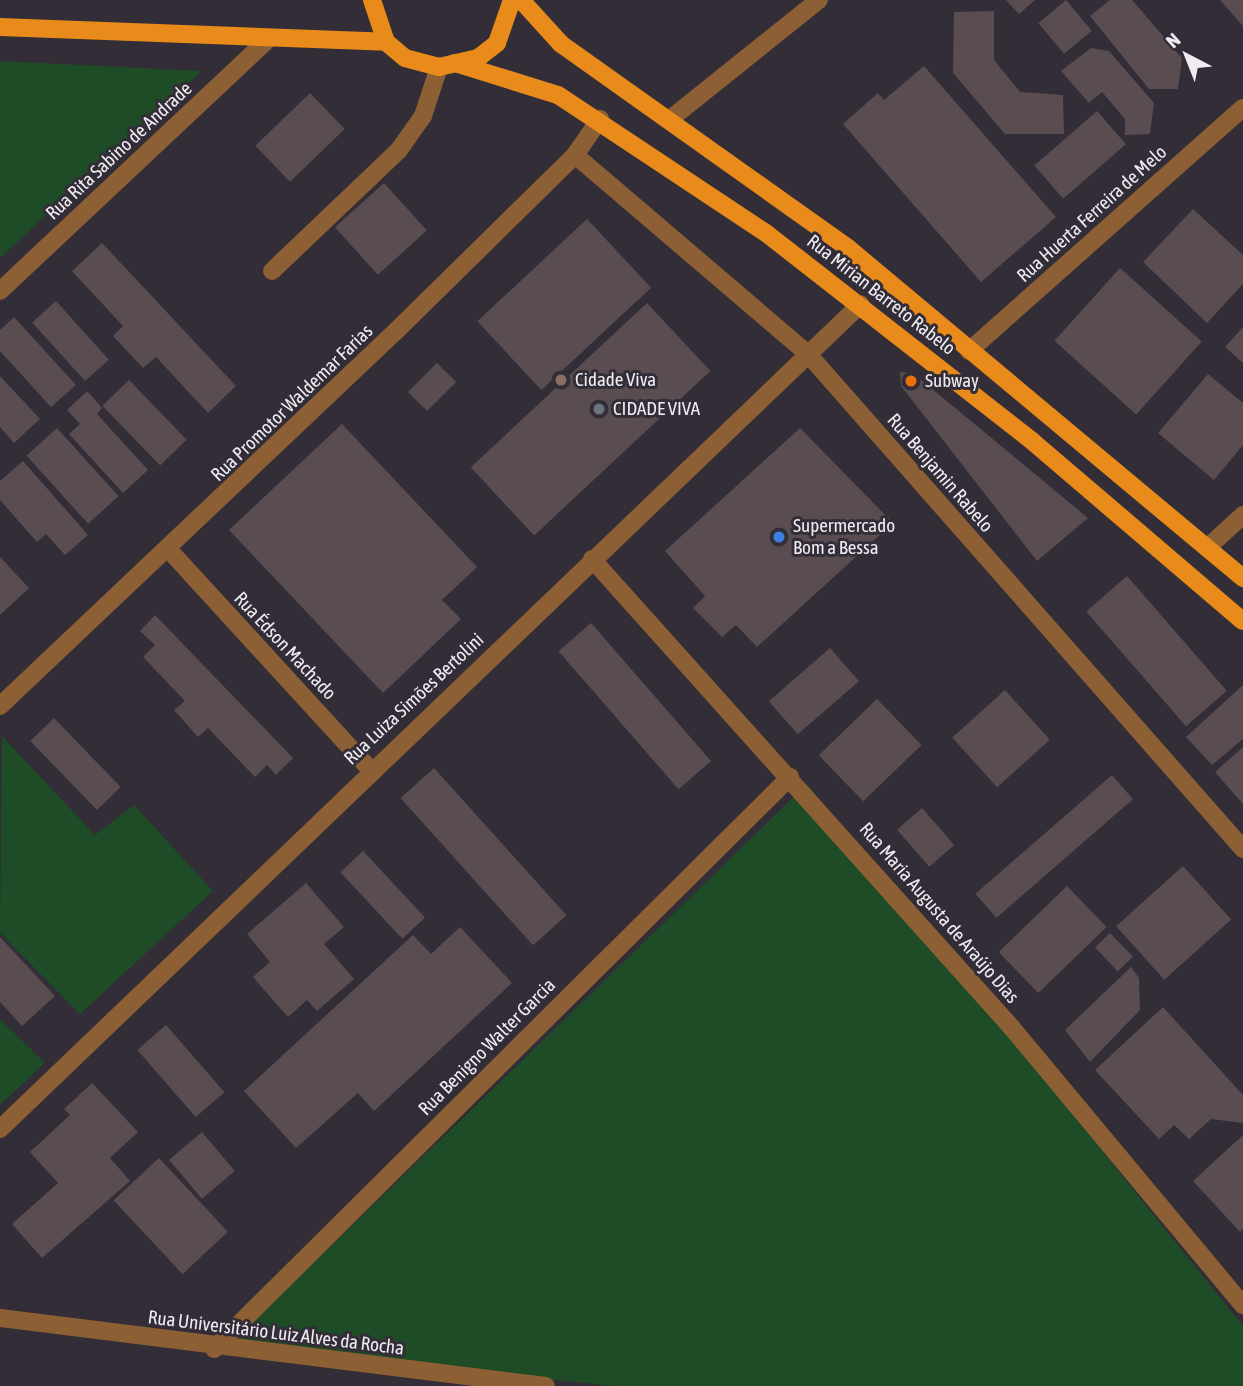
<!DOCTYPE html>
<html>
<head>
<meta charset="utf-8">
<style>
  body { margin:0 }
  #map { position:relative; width:1243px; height:1386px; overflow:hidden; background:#322d37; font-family:"Asap Condensed",sans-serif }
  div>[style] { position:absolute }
  .green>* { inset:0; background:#1e4c26 }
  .building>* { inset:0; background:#5a4d51; transform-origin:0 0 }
  .minor>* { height:18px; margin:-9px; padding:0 9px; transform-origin:9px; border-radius:9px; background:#8d5f34 }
  .major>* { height:18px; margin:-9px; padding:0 9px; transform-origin:9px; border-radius:9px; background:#e98b1a }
  .dots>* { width:19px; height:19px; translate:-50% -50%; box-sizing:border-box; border:4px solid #322d37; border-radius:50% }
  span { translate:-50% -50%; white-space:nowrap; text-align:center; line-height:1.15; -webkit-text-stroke:6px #322d37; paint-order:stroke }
  .street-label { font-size:19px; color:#efecf3 }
  .poi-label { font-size:19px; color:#efecf3 }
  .left { translate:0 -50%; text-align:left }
  .north { position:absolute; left:1152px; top:21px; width:70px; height:70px; -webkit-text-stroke:5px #322d37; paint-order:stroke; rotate:318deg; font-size:19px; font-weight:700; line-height:28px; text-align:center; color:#efecf3 }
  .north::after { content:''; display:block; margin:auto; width:24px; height:32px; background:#efecf3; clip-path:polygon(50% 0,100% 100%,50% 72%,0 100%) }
</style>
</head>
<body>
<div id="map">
  <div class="green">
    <div style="clip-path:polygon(0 61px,202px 71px,0 258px)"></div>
    <div style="clip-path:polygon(2px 736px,95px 835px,134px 805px,213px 891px,80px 1014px,0 933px)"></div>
    <div style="clip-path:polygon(807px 784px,1243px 1326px,1243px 1386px,612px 1386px,229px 1345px)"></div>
    <div style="clip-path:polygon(0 1019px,45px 1063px,0 1105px)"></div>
  </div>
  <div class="building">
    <div style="clip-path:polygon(1006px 0,1035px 0,1019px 14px)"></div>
    <div style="left:1066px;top:0;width:40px;height:36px;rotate:50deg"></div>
    <div style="clip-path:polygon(1110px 0,1132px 0,1182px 58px,1178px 89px,1149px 89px,1090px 16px)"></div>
    <div style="clip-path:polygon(1220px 0,1243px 0,1243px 26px)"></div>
    <div style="clip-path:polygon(994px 11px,994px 60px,1020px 92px,1063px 95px,1064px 134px,1005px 134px,953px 73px,954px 12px)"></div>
    <div style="clip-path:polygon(1091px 48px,1109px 51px,1154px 103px,1150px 134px,1125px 135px,1125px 119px,1102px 92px,1089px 103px,1061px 71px)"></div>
    <div style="clip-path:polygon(924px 66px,1056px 217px,981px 282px,843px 124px,878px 93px,884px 100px)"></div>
    <div style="left:310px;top:93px;width:50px;height:76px;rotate:46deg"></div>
    <div style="left:1097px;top:111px;width:44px;height:83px;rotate:49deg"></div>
    <div style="left:384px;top:183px;width:64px;height:66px;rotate:48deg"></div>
    <div style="clip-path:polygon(1193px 209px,1243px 255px,1243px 284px,1207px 323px,1143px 262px)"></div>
    <div style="left:587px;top:219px;width:94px;height:150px;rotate:47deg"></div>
    <div style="clip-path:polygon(102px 243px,236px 386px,208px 413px,156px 357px,143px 368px,113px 336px,123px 326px,72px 271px)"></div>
    <div style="left:1120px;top:268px;width:110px;height:98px;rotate:42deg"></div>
    <div style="left:56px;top:301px;width:79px;height:32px;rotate:48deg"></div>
    <div style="left:647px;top:303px;width:93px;height:241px;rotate:47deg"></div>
    <div style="clip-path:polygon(14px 317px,76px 385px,51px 407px,0 351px,0 330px)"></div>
    <div style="clip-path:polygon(1243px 327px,1243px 363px,1225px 347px)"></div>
    <div style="left:437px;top:363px;width:27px;height:41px;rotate:45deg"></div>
    <div style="clip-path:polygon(900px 372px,913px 373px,1088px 518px,1037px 561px,901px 386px)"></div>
    <div style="clip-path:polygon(1208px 374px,1243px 403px,1243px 445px,1214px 480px,1158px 433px)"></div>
    <div style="clip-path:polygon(0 376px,40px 419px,14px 443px,0 427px)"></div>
    <div style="left:129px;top:380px;width:83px;height:37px;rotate:46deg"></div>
    <div style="clip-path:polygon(87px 391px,102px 408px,97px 414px,148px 470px,123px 493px,69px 434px,80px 424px,67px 410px)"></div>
    <div style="clip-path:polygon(342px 424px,477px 567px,442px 600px,461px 619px,383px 693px,229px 530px)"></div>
    <div style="left:57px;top:428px;width:92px;height:41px;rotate:48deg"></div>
    <div style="clip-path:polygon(800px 428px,893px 523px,757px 647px,736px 625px,722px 637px,693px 608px,705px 596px,665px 551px)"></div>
    <div style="clip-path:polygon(23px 461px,88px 535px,65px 555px,46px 534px,37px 542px,0 500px,0 481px)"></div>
    <div style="clip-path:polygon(0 557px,29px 588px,0 615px)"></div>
    <div style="left:1127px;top:576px;width:152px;height:54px;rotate:49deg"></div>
    <div style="clip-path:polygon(155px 615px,293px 758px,276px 775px,267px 765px,255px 777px,208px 728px,198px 737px,174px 710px,185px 701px,143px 657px,155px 645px,140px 631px)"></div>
    <div style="left:591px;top:623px;width:183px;height:43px;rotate:49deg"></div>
    <div style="left:830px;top:648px;width:44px;height:81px;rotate:49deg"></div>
    <div style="clip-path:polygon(1243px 685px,1243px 739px,1212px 765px,1186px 737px)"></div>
    <div style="left:1005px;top:690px;width:67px;height:71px;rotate:48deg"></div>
    <div style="left:877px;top:699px;width:64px;height:81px;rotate:46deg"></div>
    <div style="left:54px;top:718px;width:96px;height:33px;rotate:46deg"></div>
    <div style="clip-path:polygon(1243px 747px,1243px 804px,1215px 772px)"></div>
    <div style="left:434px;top:768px;width:198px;height:45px;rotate:48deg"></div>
    <div style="left:1112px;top:775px;width:32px;height:181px;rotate:49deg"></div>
    <div style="left:922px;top:808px;width:49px;height:33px;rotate:49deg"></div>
    <div style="left:363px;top:851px;width:91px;height:31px;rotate:47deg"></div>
    <div style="left:1183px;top:866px;width:72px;height:90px;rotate:48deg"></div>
    <div style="clip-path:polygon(306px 883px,344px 927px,324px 944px,354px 979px,317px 1011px,307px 1000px,288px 1017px,253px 977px,270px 962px,247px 934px)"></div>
    <div style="left:1067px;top:886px;width:57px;height:95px;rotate:46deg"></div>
    <div style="clip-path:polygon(460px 927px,512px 983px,374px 1111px,358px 1093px,296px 1148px,244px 1091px,413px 935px,431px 954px)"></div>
    <div style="left:1110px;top:933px;width:33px;height:21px;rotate:46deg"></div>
    <div style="clip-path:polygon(0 937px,55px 996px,22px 1026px,0 1002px)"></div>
    <div style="clip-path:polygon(1131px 967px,1139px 978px,1140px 1010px,1090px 1062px,1065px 1030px)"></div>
    <div style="clip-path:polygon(1163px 1007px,1243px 1095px,1243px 1123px,1211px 1119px,1189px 1139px,1174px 1125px,1159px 1139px,1095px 1070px)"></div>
    <div style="left:166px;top:1025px;width:89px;height:38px;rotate:49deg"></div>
    <div style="clip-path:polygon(92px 1083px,138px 1132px,110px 1158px,130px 1181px,42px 1258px,12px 1224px,58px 1183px,30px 1152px,70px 1115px,64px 1109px)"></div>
    <div style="left:202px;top:1132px;width:51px;height:43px;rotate:50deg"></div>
    <div style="clip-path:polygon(1243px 1135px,1243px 1229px,1240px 1232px,1193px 1181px)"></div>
    <div style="left:159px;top:1158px;width:101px;height:62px;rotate:47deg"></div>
  </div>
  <div class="minor">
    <div style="left:669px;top:120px;width:192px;rotate:-38.7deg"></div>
    <div style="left:575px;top:155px;width:306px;rotate:40.5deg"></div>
    <div style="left:808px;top:354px;width:659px;rotate:48.69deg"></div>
    <div style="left:272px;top:271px;width:175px;rotate:-43.6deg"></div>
    <div style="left:399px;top:150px;width:42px;rotate:-54.8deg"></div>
    <div style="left:423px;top:116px;width:52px;rotate:-71.9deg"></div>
    <div style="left:0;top:291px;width:365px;rotate:-43.2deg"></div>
    <div style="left:969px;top:351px;width:366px;rotate:-41.6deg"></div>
    <div style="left:1207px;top:548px;width:49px;rotate:-42.5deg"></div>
    <div style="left:170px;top:551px;width:296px;rotate:47.5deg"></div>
    <div style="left:592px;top:559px;width:630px;rotate:48.15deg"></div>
    <div style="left:1012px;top:1028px;width:361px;rotate:50.2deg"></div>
    <div style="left:0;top:706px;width:545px;rotate:-43.44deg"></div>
    <div style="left:396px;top:331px;width:251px;rotate:-44.5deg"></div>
    <div style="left:575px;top:155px;width:44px;rotate:-55.2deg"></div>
    <div style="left:0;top:1129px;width:1192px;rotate:-43.78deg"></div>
    <div style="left:0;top:1318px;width:550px;rotate:7.1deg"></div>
    <div style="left:214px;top:1349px;width:812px;rotate:-44.8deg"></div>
  </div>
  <div class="major">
    <div style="left:372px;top:0;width:44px;rotate:71.6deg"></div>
    <div style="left:386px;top:42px;width:25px;rotate:40deg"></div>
    <div style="left:405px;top:58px;width:35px;rotate:15deg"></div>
    <div style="left:439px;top:67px;width:40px;rotate:-13deg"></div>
    <div style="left:478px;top:58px;width:24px;rotate:-38deg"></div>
    <div style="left:497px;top:43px;width:46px;rotate:-70.8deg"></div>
    <div style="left:521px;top:0;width:59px;rotate:47.7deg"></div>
    <div style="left:561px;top:44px;width:352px;rotate:35.4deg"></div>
    <div style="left:848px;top:248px;width:515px;rotate:39.88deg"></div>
    <div style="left:0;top:27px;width:386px;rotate:2.2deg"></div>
    <div style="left:455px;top:63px;width:108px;rotate:17.3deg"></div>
    <div style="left:558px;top:95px;width:250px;rotate:33.6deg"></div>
    <div style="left:766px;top:233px;width:338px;rotate:38deg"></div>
    <div style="left:1032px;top:441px;width:277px;rotate:40.5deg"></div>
  </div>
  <div class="dots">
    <div style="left:561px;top:380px;background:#8d6e63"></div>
    <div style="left:911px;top:381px;background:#e8710a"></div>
    <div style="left:599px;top:409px;background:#6b7280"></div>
    <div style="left:779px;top:537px;background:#3f7fe0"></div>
  </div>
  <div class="street-label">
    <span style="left:119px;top:151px;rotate:-43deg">Rua Rita Sabino de Andrade</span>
    <span style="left:1092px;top:214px;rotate:-42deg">Rua Huerta Ferreira de Melo</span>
    <span style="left:881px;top:295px;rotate:38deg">Rua Mirian Barreto Rabelo</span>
    <span style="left:292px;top:403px;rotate:-44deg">Rua Promotor Waldemar Farias</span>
    <span style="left:940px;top:473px;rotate:49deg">Rua Benjamin Rabelo</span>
    <span style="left:285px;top:646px;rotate:47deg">Rua Édson Machado</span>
    <span style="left:414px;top:699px;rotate:-43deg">Rua Luiza Simões Bertolini</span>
    <span style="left:939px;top:913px;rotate:49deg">Rua Maria Augusta de Araújo Dias</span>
    <span style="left:487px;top:1047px;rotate:-45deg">Rua Benigno Walter Garcia</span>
    <span style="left:276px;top:1333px;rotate:7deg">Rua Universitário Luiz Alves da Rocha</span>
  </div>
  <div class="poi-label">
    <span class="left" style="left:575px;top:380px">Cidade Viva</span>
    <span class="left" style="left:925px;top:381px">Subway</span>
    <span class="left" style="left:613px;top:409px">CIDADE VIVA</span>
    <span class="left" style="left:793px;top:537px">Supermercado<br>Bom a Bessa</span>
  </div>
  <div class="north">N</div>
</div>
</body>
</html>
